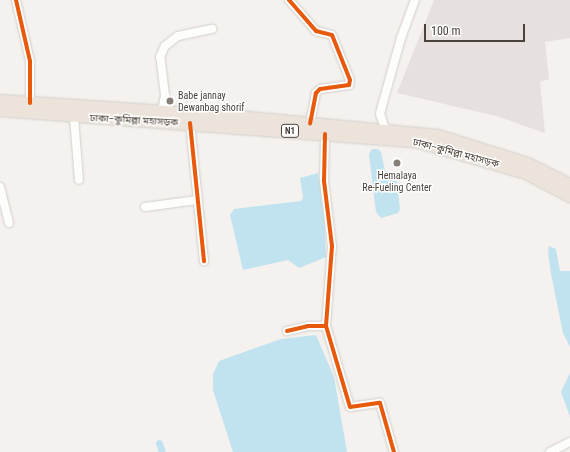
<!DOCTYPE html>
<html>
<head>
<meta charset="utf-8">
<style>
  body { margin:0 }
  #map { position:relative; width:570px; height:452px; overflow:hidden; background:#f4f1ee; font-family:"Roboto Condensed","Noto Sans Bengali",sans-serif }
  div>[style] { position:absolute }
  .industrial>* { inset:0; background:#e6e1de }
  .water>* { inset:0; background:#c0e3ef }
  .canal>* { height:7px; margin:-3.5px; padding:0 3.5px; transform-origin:3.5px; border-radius:3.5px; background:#c0e3ef }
  .roads { filter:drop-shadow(0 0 1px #d2cfcb) drop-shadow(0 0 1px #d2cfcb) }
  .minor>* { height:8px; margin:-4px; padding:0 4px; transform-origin:4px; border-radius:4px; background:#fdfdfc }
  .highway>* { height:12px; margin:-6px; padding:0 6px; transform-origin:6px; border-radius:6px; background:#ece4db }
  .cycleway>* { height:4px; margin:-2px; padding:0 2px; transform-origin:2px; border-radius:2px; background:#e8590c }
  .dots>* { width:11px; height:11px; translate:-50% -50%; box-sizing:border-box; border:2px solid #fff; border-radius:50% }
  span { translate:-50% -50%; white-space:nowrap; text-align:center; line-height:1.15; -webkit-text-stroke:3px #fff; paint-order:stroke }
  .shield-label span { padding:1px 3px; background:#fff; border:1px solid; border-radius:3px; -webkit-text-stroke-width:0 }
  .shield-label { font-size:9px; color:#4a4139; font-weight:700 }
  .poi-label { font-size:10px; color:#4a4139 }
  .left { translate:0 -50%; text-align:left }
  .street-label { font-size:10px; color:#4a4139 }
  .scale { position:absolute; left:424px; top:24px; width:101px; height:18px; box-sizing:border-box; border:2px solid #4a4139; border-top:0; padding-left:5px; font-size:12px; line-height:14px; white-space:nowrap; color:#4a4139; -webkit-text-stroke:3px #fff; paint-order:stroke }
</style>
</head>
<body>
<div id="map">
  <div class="industrial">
    <div style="clip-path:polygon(434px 0,570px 0,570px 38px,545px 42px,549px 79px,540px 82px,545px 133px,496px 116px,397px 93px)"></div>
  </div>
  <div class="water">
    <div style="clip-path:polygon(372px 149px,378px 149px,381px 152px,385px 171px,396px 173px,400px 209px,398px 213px,381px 218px,376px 212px,369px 154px)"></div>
    <div style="clip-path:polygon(318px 173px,324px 209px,326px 257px,299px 268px,288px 260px,243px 270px,230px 215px,234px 209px,301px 201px,303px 198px,300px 178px)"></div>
    <div style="clip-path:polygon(549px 246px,556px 249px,560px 271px,570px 271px,570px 347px,563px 333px,551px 274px,548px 253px)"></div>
    <div style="clip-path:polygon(316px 335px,334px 377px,347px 452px,233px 452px,213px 390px,213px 374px,219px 361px,281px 339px)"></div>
    <div style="clip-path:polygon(570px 373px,570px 417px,561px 392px)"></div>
  </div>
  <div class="canal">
    <div style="left:159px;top:443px;width:9px;rotate:72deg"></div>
  </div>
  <div class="roads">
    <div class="minor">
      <div style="left:16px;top:0;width:63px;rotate:77.1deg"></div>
      <div style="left:30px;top:61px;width:42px;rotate:90deg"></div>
      <div style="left:289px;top:0;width:41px;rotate:48.9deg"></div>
      <div style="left:316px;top:31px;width:16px;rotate:14deg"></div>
      <div style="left:332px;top:35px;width:48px;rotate:68.2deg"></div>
      <div style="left:350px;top:80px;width:5px;rotate:101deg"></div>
      <div style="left:349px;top:85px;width:29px;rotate:172deg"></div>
      <div style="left:320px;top:89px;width:6px;rotate:135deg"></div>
      <div style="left:316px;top:93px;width:31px;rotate:101deg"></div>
      <div style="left:162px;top:112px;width:17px;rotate:-80deg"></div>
      <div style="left:165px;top:95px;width:38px;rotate:-97deg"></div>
      <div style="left:160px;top:57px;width:12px;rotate:-66deg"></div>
      <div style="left:165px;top:46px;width:16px;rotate:-38deg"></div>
      <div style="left:178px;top:36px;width:35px;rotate:-12deg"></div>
      <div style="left:74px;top:117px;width:63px;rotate:85.5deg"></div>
      <div style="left:190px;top:123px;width:139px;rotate:84.2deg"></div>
      <div style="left:385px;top:129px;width:16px;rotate:-108deg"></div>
      <div style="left:380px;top:114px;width:8px;rotate:-76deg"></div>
      <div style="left:382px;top:106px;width:71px;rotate:-74.4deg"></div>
      <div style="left:401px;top:38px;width:40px;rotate:-69.8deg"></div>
      <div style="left:325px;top:134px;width:47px;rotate:91.2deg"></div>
      <div style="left:324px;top:181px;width:65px;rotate:83deg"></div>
      <div style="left:332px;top:246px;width:80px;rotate:94.3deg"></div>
      <div style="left:0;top:187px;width:37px;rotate:76deg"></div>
      <div style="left:145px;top:207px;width:53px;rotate:-7.5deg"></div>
      <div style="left:287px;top:331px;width:22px;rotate:-13deg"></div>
      <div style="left:308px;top:326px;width:18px"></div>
      <div style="left:326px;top:326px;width:84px;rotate:73.5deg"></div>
      <div style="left:350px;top:407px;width:30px;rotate:-8deg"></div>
      <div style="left:380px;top:403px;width:51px;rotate:74.1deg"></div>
      <div style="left:550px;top:452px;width:22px;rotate:-27deg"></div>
    </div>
    <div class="highway">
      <div style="left:0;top:101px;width:227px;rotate:3.8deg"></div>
      <div style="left:227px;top:116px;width:212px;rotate:5.4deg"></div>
      <div style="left:438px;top:136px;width:94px;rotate:17.3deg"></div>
      <div style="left:528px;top:164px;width:47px;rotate:26.6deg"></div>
      <div style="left:0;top:110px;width:417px;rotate:4.3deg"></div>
      <div style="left:416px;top:141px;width:115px;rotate:16.2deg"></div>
      <div style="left:526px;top:173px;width:50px;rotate:27.6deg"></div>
    </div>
  </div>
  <div class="cycleway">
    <div style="left:16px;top:0;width:63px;rotate:77.1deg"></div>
    <div style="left:30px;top:61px;width:42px;rotate:90deg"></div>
    <div style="left:289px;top:0;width:41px;rotate:48.9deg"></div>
    <div style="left:316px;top:31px;width:16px;rotate:14deg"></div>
    <div style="left:332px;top:35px;width:48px;rotate:68.2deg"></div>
    <div style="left:350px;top:80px;width:5px;rotate:101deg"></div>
    <div style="left:349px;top:85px;width:29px;rotate:172deg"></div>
    <div style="left:320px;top:89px;width:6px;rotate:135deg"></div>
    <div style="left:316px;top:93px;width:31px;rotate:101deg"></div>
    <div style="left:190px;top:123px;width:139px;rotate:84.2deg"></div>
    <div style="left:325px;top:134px;width:47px;rotate:91.2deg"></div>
    <div style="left:324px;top:181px;width:65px;rotate:83deg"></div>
    <div style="left:332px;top:246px;width:80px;rotate:94.3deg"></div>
    <div style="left:287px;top:331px;width:22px;rotate:-13deg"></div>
    <div style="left:308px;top:326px;width:18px"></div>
    <div style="left:326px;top:326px;width:84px;rotate:73.5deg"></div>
    <div style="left:350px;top:407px;width:30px;rotate:-8deg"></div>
    <div style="left:380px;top:403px;width:51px;rotate:74.1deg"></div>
  </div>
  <div class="dots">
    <div style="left:170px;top:101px;background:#867f78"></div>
    <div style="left:397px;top:163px;background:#867f78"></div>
  </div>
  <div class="shield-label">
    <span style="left:290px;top:131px">N1</span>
  </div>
  <div class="poi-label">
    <span class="left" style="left:178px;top:101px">Babe jannay<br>Dewanbag shorif</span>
    <span style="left:397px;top:181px">Hemalaya<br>Re-Fueling Center</span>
  </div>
  <div class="street-label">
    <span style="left:134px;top:120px;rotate:3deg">ঢাকা–কুমিল্লা মহাসড়ক</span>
    <span style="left:456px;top:153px;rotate:15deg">ঢাকা–কুমিল্লা মহাসড়ক</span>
  </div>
  <div class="scale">100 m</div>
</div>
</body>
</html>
